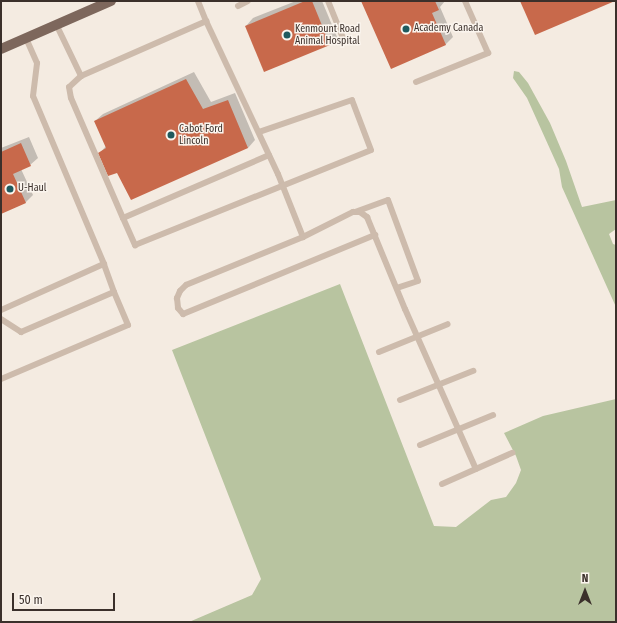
<!DOCTYPE html>
<html>
<head>
<meta charset="utf-8">
<style>
  body { margin:0 }
  #map { position:relative; width:617px; height:623px; overflow:hidden; background:#f4ebe1; font-family:"Fira Sans Condensed",sans-serif }
  div>[style] { position:absolute }
  .green>* { inset:0; background:#b8c4a0 }
  .shadow>* { inset:0; background:#0003 }
  .building>* { inset:0; background:#c8694b }
  .lane>* { height:6px; margin:-3px; padding:0 3px; transform-origin:3px; border-radius:3px; background:#cdbbac }
  .primary>* { height:10px; margin:-5px; padding:0 5px; transform-origin:5px; border-radius:5px; background:#7d675c }
  .dots>* { width:11px; height:11px; translate:-50% -50%; box-sizing:border-box; border:2px solid #fbf5ee; border-radius:50% }
  span { translate:-50% -50%; white-space:nowrap; text-align:center; line-height:1.15; -webkit-text-stroke:3px #fbf5ee; paint-order:stroke }
  .poi-label { font-size:10px; color:#3b302b }
  .left { translate:0 -50%; text-align:left }
  .frame { position:absolute; inset:0; border:2px solid #3b302b; pointer-events:none }
  .north { position:absolute; left:565px; top:571px; width:40px; height:40px; -webkit-text-stroke:3px #fbf5ee; paint-order:stroke; rotate:0deg; font-size:11px; font-weight:700; line-height:16px; text-align:center; color:#3b302b }
  .north::after { content:''; display:block; margin:auto; width:14px; height:18px; background:#3b302b; clip-path:polygon(50% 0,100% 100%,50% 72%,0 100%) }
  .scale { position:absolute; left:12px; top:593px; width:103px; height:18px; box-sizing:border-box; border:2px solid #3b302b; border-top:0; padding-left:5px; font-size:12px; line-height:14px; white-space:nowrap; color:#3b302b; -webkit-text-stroke:3px #fbf5ee; paint-order:stroke }
</style>
</head>
<body>
<div id="map">
  <div class="green">
    <div style="clip-path:polygon(514px 71px,519px 72px,528px 83px,550px 123px,566px 161px,582px 207px,616px 200px,616px 229px,609px 234px,613px 244px,616px 245px,616px 307px,562px 187px,559px 169px,527px 98px,513px 78px)"></div>
    <div style="clip-path:polygon(340px 284px,434px 526px,456px 527px,491px 500px,506px 497px,516px 483px,521px 470px,516px 456px,504px 433px,543px 416px,616px 399px,616px 622px,189px 622px,252px 595px,261px 579px,172px 350px)"></div>
  </div>
  <div class="shadow">
    <div style="clip-path:polygon(296px 1px,322px 1px,337px 37px,329px 44px,246px 26px,253px 18px)"></div>
    <div style="clip-path:polygon(362px 1px,445px 1px,440px 7px,453px 37px,445px 45px)"></div>
    <div style="clip-path:polygon(194px 72px,211px 102px,235px 93px,255px 140px,248px 148px,117px 172px,99px 154px,106px 146px,95px 121px,103px 114px)"></div>
    <div style="clip-path:polygon(29px 137px,38px 158px,30px 165px,21px 169px,33px 195px,25px 203px,1px 213px,1px 148px)"></div>
  </div>
  <div class="building">
    <div style="clip-path:polygon(305px 1px,312px 1px,330px 45px,264px 72px,245px 26px)"></div>
    <div style="clip-path:polygon(361px 1px,435px 1px,439px 10px,432px 13px,446px 45px,391px 69px)"></div>
    <div style="clip-path:polygon(520px 1px,615px 1px,535px 35px)"></div>
    <div style="clip-path:polygon(186px 79px,203px 109px,228px 100px,248px 148px,131px 200px,117px 173px,108px 176px,98px 153px,106px 148px,94px 121px)"></div>
    <div style="clip-path:polygon(21px 143px,31px 166px,13px 174px,26px 203px,1px 214px,1px 152px)"></div>
  </div>
  <div class="lane">
    <div style="left:328px;top:1px;width:38px;rotate:68deg"></div>
    <div style="left:238px;top:6px;width:11px;rotate:-27deg"></div>
    <div style="left:206px;top:21px;width:169px;rotate:64.8deg"></div>
    <div style="left:278px;top:174px;width:68px;rotate:68.4deg"></div>
    <div style="left:303px;top:237px;width:126px;rotate:157.7deg"></div>
    <div style="left:186px;top:285px;width:8px;rotate:135deg"></div>
    <div style="left:180px;top:291px;width:8px;rotate:113deg"></div>
    <div style="left:177px;top:298px;width:10px;rotate:84deg"></div>
    <div style="left:178px;top:308px;width:8px;rotate:50deg"></div>
    <div style="left:183px;top:314px;width:208px;rotate:-22.4deg"></div>
    <div style="left:56px;top:24px;width:58px;rotate:64.3deg"></div>
    <div style="left:81px;top:76px;width:137px;rotate:-23.7deg"></div>
    <div style="left:206px;top:21px;width:22px;rotate:-112deg"></div>
    <div style="left:81px;top:76px;width:16px;rotate:137deg"></div>
    <div style="left:69px;top:87px;width:11px;rotate:80deg"></div>
    <div style="left:71px;top:98px;width:131px;rotate:66.6deg"></div>
    <div style="left:123px;top:218px;width:159px;rotate:-23.3deg"></div>
    <div style="left:416px;top:82px;width:78px;rotate:-21.9deg"></div>
    <div style="left:488px;top:53px;width:57px;rotate:-113.9deg"></div>
    <div style="left:355px;top:212px;width:35px;rotate:-20deg"></div>
    <div style="left:388px;top:200px;width:86px;rotate:69.7deg"></div>
    <div style="left:418px;top:281px;width:22px;rotate:162deg"></div>
    <div style="left:123px;top:218px;width:30px;rotate:66deg"></div>
    <div style="left:135px;top:245px;width:254px;rotate:-21.9deg"></div>
    <div style="left:371px;top:150px;width:53px;rotate:-110.8deg"></div>
    <div style="left:352px;top:100px;width:98px;rotate:161deg"></div>
    <div style="left:303px;top:237px;width:56px;rotate:-26.6deg"></div>
    <div style="left:353px;top:212px;width:7px"></div>
    <div style="left:360px;top:212px;width:9px;rotate:36deg"></div>
    <div style="left:367px;top:217px;width:100px;rotate:67.6deg"></div>
    <div style="left:405px;top:309px;width:175px;rotate:66.1deg"></div>
    <div style="left:1px;top:310px;width:113px;rotate:-24.1deg"></div>
    <div style="left:104px;top:264px;width:182px;rotate:-112.9deg"></div>
    <div style="left:33px;top:96px;width:33px;rotate:-83deg"></div>
    <div style="left:37px;top:63px;width:27px;rotate:-114deg"></div>
    <div style="left:1px;top:319px;width:24px;rotate:33deg"></div>
    <div style="left:21px;top:332px;width:101px;rotate:-23.3deg"></div>
    <div style="left:114px;top:292px;width:30px;rotate:-110deg"></div>
    <div style="left:379px;top:352px;width:74px;rotate:-22.1deg"></div>
    <div style="left:1px;top:379px;width:138px;rotate:-23deg"></div>
    <div style="left:128px;top:325px;width:36px;rotate:-113deg"></div>
    <div style="left:400px;top:400px;width:79px;rotate:-21.7deg"></div>
    <div style="left:420px;top:445px;width:79px;rotate:-22.3deg"></div>
    <div style="left:442px;top:484px;width:77px;rotate:-23.9deg"></div>
  </div>
  <div class="primary">
    <div style="left:1px;top:49px;width:120px;rotate:-23.6deg"></div>
  </div>
  <div class="dots">
    <div style="left:406px;top:29px;background:#1f5a5e"></div>
    <div style="left:287px;top:35px;background:#1f5a5e"></div>
    <div style="left:171px;top:135px;background:#1f5a5e"></div>
    <div style="left:10px;top:189px;background:#1f5a5e"></div>
  </div>
  <div class="poi-label">
    <span class="left" style="left:295px;top:35px">Kenmount Road<br>Animal Hospital</span>
    <span class="left" style="left:414px;top:29px">Academy Canada</span>
    <span class="left" style="left:179px;top:135px">Cabot Ford<br>Lincoln</span>
    <span class="left" style="left:18px;top:189px">U-Haul</span>
  </div>
  <div class="frame"></div>
  <div class="north">N</div>
  <div class="scale">50 m</div>
</div>
</body>
</html>
